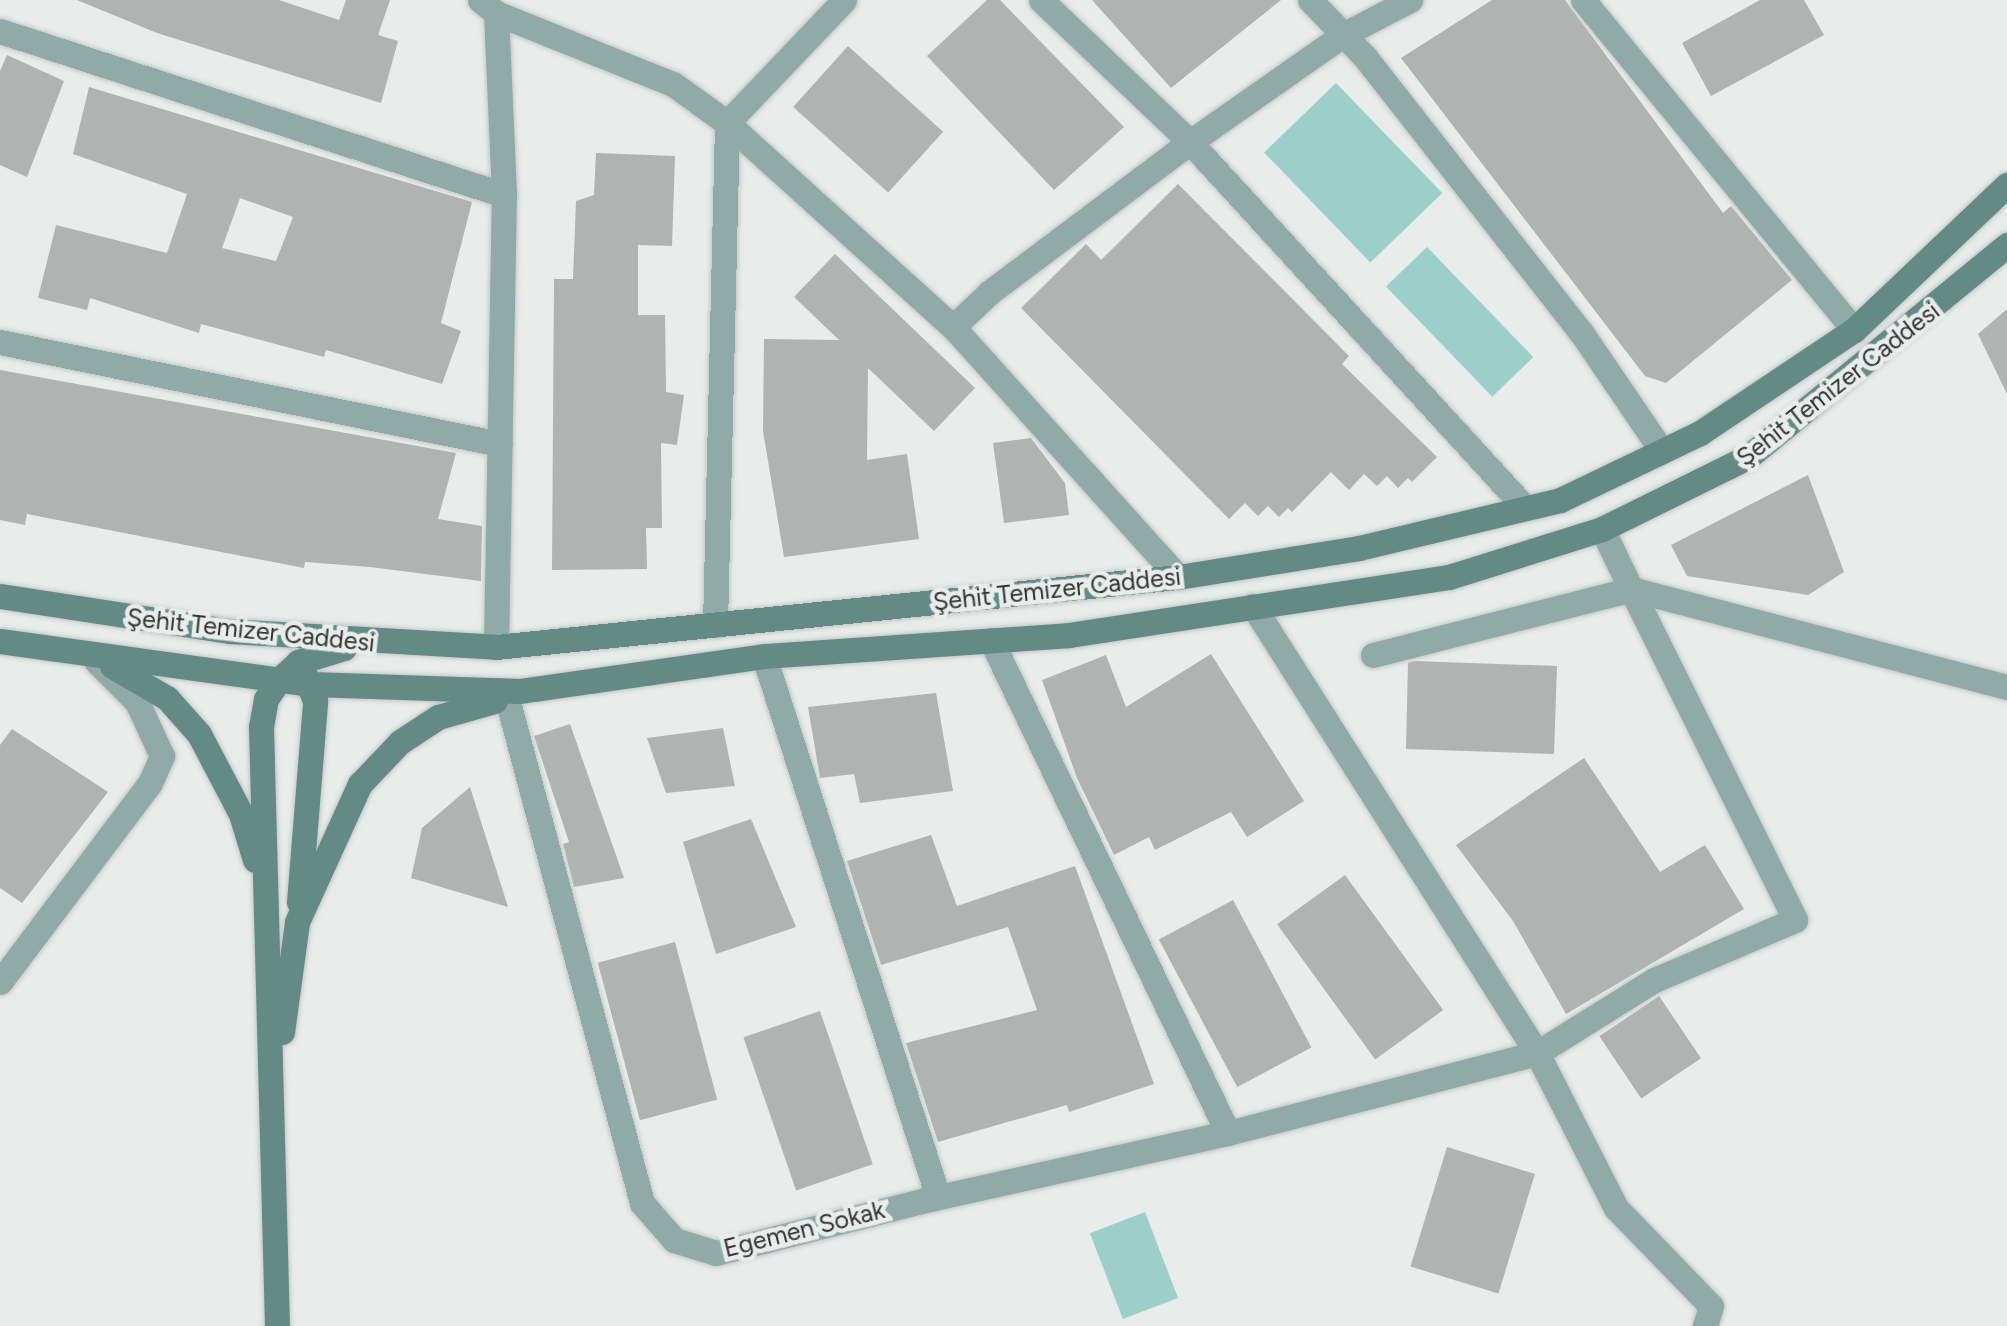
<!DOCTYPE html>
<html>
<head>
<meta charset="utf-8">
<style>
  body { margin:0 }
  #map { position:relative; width:2007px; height:1326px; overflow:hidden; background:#e8eceb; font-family:Figtree,sans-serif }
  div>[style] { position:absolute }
  .green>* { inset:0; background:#9ccfc8; transform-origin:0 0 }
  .building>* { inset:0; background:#afb3b2; transform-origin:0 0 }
  .roads { filter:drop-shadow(0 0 2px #c4c7c6) drop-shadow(0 0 2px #c4c7c6) }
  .street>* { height:25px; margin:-12.5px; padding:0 12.5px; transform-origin:12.5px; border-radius:12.5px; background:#90aaa7 }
  .secondary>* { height:25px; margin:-12.5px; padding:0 12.5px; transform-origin:12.5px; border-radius:12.5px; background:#638a85 }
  span { translate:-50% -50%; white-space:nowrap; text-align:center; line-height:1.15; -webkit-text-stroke:9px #e8eceb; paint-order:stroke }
  .street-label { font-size:25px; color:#323333 }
</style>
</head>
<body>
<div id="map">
  <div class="green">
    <div style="left:1336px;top:83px;width:153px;height:100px;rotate:46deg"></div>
    <div style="left:1427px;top:247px;width:153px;height:57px;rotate:46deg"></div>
    <div style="left:1145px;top:1212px;width:92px;height:59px;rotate:69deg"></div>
  </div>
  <div class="building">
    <div style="clip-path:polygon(77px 0,279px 0,339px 20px,346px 0,390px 0,378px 35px,398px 41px,381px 103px,157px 33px)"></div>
    <div style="clip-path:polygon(987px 0,1000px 0,1124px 127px,1054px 190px,927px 56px)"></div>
    <div style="clip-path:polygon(1092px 0,1281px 0,1171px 88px)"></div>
    <div style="clip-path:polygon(1492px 0,1565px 0,1723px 213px,1731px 206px,1792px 280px,1666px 383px,1645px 376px,1401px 58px)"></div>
    <div style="clip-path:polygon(1760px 0,1804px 0,1824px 35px,1711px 96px,1682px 43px)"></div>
    <div style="left:848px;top:46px;width:128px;height:82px;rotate:42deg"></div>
    <div style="clip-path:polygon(7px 55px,64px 81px,27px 177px,0 165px,0 71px)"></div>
    <div style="clip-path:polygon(evenodd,89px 87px,472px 202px,441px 323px,461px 331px,442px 384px,326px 350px,324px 357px,201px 324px,199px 333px,90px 298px,87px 310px,38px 298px,56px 225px,167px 253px,187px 194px,73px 154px,89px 87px,240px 198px,293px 217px,276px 261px,222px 248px,240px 198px)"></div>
    <div style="clip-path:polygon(596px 153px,675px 156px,672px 246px,638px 245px,638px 315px,665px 315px,666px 392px,684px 395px,677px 445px,661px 443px,662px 528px,646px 528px,647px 569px,552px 570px,554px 279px,573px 279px,576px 201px,594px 195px)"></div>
    <div style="clip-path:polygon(1178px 184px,1349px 356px,1342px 364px,1437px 457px,1412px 482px,1408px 478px,1398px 488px,1387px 476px,1377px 486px,1364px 474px,1349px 490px,1331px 472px,1292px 512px,1288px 508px,1279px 517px,1268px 506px,1258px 516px,1245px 503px,1229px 519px,1021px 308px,1086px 244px,1101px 260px)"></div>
    <div style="clip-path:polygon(835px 254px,975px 388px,934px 431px,868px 368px,867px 460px,907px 454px,919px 539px,784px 557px,763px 431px,764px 339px,839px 340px,794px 297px)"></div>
    <div style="clip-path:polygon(2007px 309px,2007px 394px,1978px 334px)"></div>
    <div style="clip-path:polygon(0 370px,456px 453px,438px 519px,482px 526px,481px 581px,370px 567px,305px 562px,304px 568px,27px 514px,25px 525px,0 520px)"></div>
    <div style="clip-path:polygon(1031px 438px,1065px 483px,1069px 515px,1004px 523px,993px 443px)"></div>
    <div style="clip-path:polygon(1808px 475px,1844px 572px,1808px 595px,1687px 576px,1671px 545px)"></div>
    <div style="clip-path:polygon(1211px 654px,1304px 801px,1247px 837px,1231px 812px,1155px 850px,1149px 837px,1114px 855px,1077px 778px,1042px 680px,1106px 655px,1126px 707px)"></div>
    <div style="clip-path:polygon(1414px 661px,1557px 666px,1554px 754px,1406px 749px,1408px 663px)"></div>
    <div style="clip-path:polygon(936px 693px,953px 791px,860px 803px,854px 774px,820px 778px,808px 707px)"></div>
    <div style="clip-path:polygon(570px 724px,624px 878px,574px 887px,563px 844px,569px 842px,534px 736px)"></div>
    <div style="clip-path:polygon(723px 728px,735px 786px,666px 793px,647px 738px)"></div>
    <div style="clip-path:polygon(12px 729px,108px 792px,22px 903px,0 888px,0 745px)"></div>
    <div style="clip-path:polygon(1584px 758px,1660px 872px,1705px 845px,1744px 909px,1566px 1014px,1513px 921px,1456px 845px)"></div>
    <div style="clip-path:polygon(470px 787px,508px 907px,411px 878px,422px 828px)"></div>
    <div style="clip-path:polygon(751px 819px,796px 927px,716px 954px,683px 842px)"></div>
    <div style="clip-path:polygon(931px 835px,957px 906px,1075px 866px,1154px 1084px,1069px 1112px,1067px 1105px,938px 1142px,906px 1043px,1037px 1010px,1008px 927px,881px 965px,847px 861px)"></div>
    <div style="left:1345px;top:875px;width:167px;height:84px;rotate:54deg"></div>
    <div style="left:1233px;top:900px;width:167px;height:84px;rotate:62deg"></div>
    <div style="left:675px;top:942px;width:163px;height:80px;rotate:75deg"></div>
    <div style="left:1659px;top:996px;width:75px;height:72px;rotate:56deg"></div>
    <div style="left:820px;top:1011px;width:162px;height:81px;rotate:71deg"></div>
    <div style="left:1447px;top:1147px;width:92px;height:125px;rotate:17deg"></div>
  </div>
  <div class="roads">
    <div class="street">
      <div style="left:480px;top:0;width:21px;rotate:39deg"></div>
      <div style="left:496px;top:13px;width:191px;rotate:21.9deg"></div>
      <div style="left:673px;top:84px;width:67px;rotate:35.8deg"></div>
      <div style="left:727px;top:123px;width:304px;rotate:42.1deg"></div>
      <div style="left:953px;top:327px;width:336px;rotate:48deg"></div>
      <div style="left:1041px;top:0;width:206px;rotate:43.6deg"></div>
      <div style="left:1190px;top:142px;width:495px;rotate:47.5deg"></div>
      <div style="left:1310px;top:0;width:79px;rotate:46deg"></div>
      <div style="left:1365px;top:57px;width:350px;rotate:51.9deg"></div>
      <div style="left:1581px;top:332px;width:144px;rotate:55.8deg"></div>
      <div style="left:1583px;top:0;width:427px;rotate:50.6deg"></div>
      <div style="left:0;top:31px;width:530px;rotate:18.02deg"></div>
      <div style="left:953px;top:327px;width:51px;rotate:-43.4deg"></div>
      <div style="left:990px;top:292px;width:250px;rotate:-36.9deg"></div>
      <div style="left:1190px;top:142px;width:187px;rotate:-35deg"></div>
      <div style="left:1343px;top:35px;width:76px;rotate:-27.6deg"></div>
      <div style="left:0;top:342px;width:510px;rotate:11.53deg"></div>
      <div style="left:1602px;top:529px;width:67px;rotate:64.2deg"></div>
      <div style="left:1631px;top:589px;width:389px;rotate:14.6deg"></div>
      <div style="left:715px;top:625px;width:502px;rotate:-88.63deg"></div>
      <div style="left:727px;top:123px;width:170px;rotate:-46.4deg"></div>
      <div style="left:496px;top:647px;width:452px;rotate:-89deg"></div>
      <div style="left:504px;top:195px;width:182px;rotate:-92.5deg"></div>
      <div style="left:1373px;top:655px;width:266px;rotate:-14.3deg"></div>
      <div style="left:1631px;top:589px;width:369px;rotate:63.6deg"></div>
      <div style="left:1795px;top:920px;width:153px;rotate:156.9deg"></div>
      <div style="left:1654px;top:980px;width:138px;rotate:148deg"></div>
      <div style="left:1537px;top:1053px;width:174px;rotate:63deg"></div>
      <div style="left:1616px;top:1208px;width:136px;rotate:45.9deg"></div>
      <div style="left:1711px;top:1306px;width:21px;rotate:107deg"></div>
      <div style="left:507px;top:698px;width:523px;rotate:75.03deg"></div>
      <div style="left:642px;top:1203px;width:49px;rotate:49.1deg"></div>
      <div style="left:674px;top:1240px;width:44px;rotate:17.2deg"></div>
      <div style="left:716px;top:1253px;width:229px;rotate:-14.2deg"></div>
      <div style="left:938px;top:1197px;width:568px;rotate:-107.83deg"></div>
      <div style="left:0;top:982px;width:249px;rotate:-53deg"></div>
      <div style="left:150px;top:783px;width:30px;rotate:-66deg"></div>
      <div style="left:162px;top:756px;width:60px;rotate:-114.8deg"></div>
      <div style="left:137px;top:702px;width:57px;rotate:-135deg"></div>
      <div style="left:1228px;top:1133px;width:319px;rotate:-14.5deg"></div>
      <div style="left:1537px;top:1053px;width:530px;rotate:-122.43deg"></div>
      <div style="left:925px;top:1200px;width:310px;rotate:-12.5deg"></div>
      <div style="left:1228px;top:1133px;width:547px;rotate:-115.68deg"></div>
    </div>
    <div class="secondary">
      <div style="left:0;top:596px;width:232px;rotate:8.7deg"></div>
      <div style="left:229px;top:631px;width:267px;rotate:3.4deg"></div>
      <div style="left:496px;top:647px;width:686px;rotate:-5.86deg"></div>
      <div style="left:1178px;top:577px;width:183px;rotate:-9.1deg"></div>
      <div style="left:1359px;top:548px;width:207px;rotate:-13.4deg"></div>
      <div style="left:1560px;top:500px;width:155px;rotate:-25.6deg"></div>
      <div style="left:1700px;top:433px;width:185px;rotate:-33.8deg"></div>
      <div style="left:1854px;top:330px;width:211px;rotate:-43.5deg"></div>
      <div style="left:0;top:641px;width:314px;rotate:7.9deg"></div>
      <div style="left:311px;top:684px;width:208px;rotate:1.9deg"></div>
      <div style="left:519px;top:691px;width:247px;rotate:-8.1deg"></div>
      <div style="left:764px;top:656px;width:306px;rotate:-3.9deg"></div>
      <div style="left:1069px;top:635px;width:384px;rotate:-8.7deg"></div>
      <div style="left:1449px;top:577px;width:160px;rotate:-17.4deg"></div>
      <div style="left:1602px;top:529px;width:163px;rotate:-26.3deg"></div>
      <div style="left:1748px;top:457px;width:335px;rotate:-39.3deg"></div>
      <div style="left:112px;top:666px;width:64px;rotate:30.2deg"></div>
      <div style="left:167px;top:698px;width:48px;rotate:48.4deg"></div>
      <div style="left:199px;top:734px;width:90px;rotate:62.3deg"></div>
      <div style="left:241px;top:814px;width:48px;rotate:73.1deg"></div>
      <div style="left:299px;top:902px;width:202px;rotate:-85.4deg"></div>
      <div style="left:315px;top:701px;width:33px;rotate:-111deg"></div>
      <div style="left:282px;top:1032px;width:111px;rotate:-82.2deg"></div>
      <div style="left:297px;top:922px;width:152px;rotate:-65.5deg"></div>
      <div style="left:360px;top:784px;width:58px;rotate:-46.4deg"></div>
      <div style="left:400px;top:742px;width:45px;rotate:-33.3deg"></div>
      <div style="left:438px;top:717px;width:59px;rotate:-15.7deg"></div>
      <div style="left:277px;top:1326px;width:599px;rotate:-91.53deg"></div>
      <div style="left:261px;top:727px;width:28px;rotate:-80deg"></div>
      <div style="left:266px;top:699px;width:23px;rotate:-56deg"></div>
      <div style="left:279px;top:680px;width:26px;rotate:-43deg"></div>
      <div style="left:298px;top:662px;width:48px;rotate:-16.9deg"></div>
    </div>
  </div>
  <div class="street-label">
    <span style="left:1838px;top:384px;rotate:-38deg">Şehit Temizer Caddesi</span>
    <span style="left:1057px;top:589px;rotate:-6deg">Şehit Temizer Caddesi</span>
    <span style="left:251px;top:630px;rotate:6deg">Şehit Temizer Caddesi</span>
    <span style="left:804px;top:1229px;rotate:-14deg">Egemen Sokak</span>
  </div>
</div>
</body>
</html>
